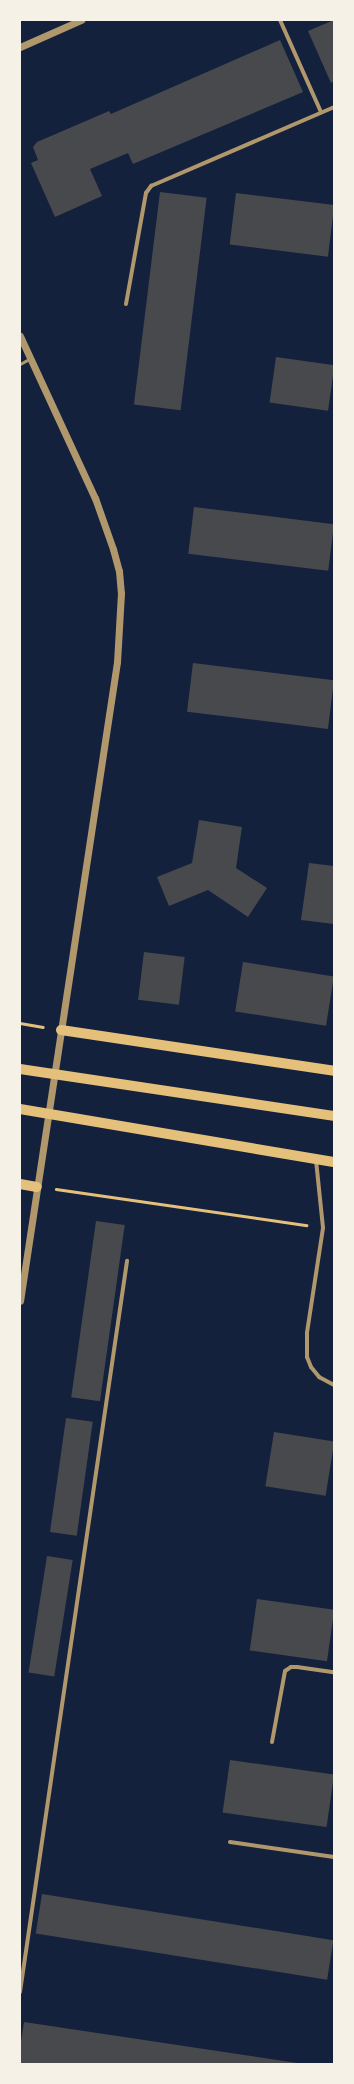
<!DOCTYPE html>
<html>
<head>
<meta charset="utf-8">
<style>
  body { margin:0 }
  #map { position:relative; width:354px; height:2084px; overflow:hidden; background:#14213d; font-family:"Golos Text",sans-serif }
  div>[style] { position:absolute }
  .building>* { inset:0; background:#48494c; transform-origin:0 0 }
  .path>* { height:2.5px; margin:-1.25px; padding:0 1.25px; transform-origin:1.25px; border-radius:1.25px; background:#e5c07b }
  .service>* { height:3px; margin:-1.5px; padding:0 1.5px; transform-origin:1.5px; border-radius:1.5px; background:#b1986c }
  .minor>* { height:4px; margin:-2px; padding:0 2px; transform-origin:2px; border-radius:2px; background:#b1986c }
  .tertiary>* { height:7px; margin:-3.5px; padding:0 3.5px; transform-origin:3.5px; border-radius:3.5px; background:#b1986c }
  .primary>* { height:10px; margin:-5px; padding:0 5px; transform-origin:5px; border-radius:5px; background:#e5c07b }
  span { translate:-50% -50%; white-space:nowrap; text-align:center; line-height:1.15; -webkit-text-stroke:3.5px #f6f1e7; paint-order:stroke }
  .frame { position:absolute; inset:0; border:21px solid #f6f1e7; pointer-events:none }
</style>
</head>
<body>
<div id="map">
  <div class="building">
    <div style="clip-path:polygon(334px 20px,334px 81px,331px 83px,308px 31px)"></div>
    <div style="clip-path:polygon(280px 40px,303px 92px,133px 164px,128px 153px,90px 169px,102px 196px,55px 217px,31px 163px,38px 160px,33px 147px,37px 142px,109px 111px,111px 114px)"></div>
    <div style="left:160px;top:192px;width:47px;height:214px;rotate:7deg"></div>
    <div style="left:236px;top:193px;width:99px;height:52px;rotate:7deg"></div>
    <div style="left:276px;top:357px;width:59px;height:46px;rotate:8deg"></div>
    <div style="left:194px;top:507px;width:141px;height:47px;rotate:7deg"></div>
    <div style="left:193px;top:663px;width:142px;height:49px;rotate:7deg"></div>
    <div style="clip-path:polygon(199px 820px,242px 827px,236px 868px,267px 888px,248px 917px,208px 890px,169px 906px,157px 877px,192px 863px)"></div>
    <div style="clip-path:polygon(309px 863px,334px 866px,334px 924px,301px 920px)"></div>
    <div style="left:144px;top:952px;width:41px;height:48px;rotate:7deg"></div>
    <div style="left:243px;top:962px;width:92px;height:50px;rotate:9deg"></div>
    <div style="left:96px;top:1221px;width:29px;height:178px;rotate:8deg"></div>
    <div style="left:66px;top:1418px;width:27px;height:115px;rotate:8deg"></div>
    <div style="left:274px;top:1432px;width:61px;height:55px;rotate:9deg"></div>
    <div style="left:47px;top:1556px;width:26px;height:118px;rotate:9deg"></div>
    <div style="left:257px;top:1599px;width:78px;height:52px;rotate:8deg"></div>
    <div style="left:230px;top:1760px;width:105px;height:53px;rotate:8deg"></div>
    <div style="left:42px;top:1894px;width:295px;height:40px;rotate:9deg"></div>
    <div style="clip-path:polygon(24px 2022px,297px 2063px,297px 2064px,20px 2063px,20px 2048px)"></div>
  </div>
  <div class="path">
    <div style="left:20px;top:1023px;width:23px;rotate:10deg"></div>
    <div style="left:56px;top:1189px;width:253px;rotate:8.2deg"></div>
  </div>
  <div class="service">
    <div style="left:20px;top:364px;width:10px;rotate:-29deg"></div>
  </div>
  <div class="minor">
    <div style="left:280px;top:20px;width:101px;rotate:66deg"></div>
    <div style="left:126px;top:304px;width:113px;rotate:-79.8deg"></div>
    <div style="left:146px;top:193px;width:9px;rotate:-54deg"></div>
    <div style="left:151px;top:186px;width:199px;rotate:-23.3deg"></div>
    <div style="left:316px;top:1160px;width:68px;rotate:84.1deg"></div>
    <div style="left:323px;top:1228px;width:106px;rotate:98.7deg"></div>
    <div style="left:307px;top:1333px;width:24px;rotate:90deg"></div>
    <div style="left:307px;top:1357px;width:11px;rotate:68deg"></div>
    <div style="left:311px;top:1367px;width:13px;rotate:51deg"></div>
    <div style="left:319px;top:1377px;width:17px;rotate:28deg"></div>
    <div style="left:272px;top:1742px;width:72px;rotate:-79.6deg"></div>
    <div style="left:285px;top:1671px;width:7px;rotate:-34deg"></div>
    <div style="left:291px;top:1667px;width:6px"></div>
    <div style="left:297px;top:1667px;width:37px;rotate:8deg"></div>
    <div style="left:230px;top:1842px;width:105px;rotate:8.2deg"></div>
    <div style="left:20px;top:1992px;width:739px;rotate:-81.67deg"></div>
  </div>
  <div class="tertiary">
    <div style="left:20px;top:47px;width:67px;rotate:-23.9deg"></div>
    <div style="left:20px;top:336px;width:179px;rotate:65.2deg"></div>
    <div style="left:95px;top:498px;width:54px;rotate:70.6deg"></div>
    <div style="left:113px;top:549px;width:23px;rotate:75deg"></div>
    <div style="left:119px;top:571px;width:22px;rotate:85deg"></div>
    <div style="left:121px;top:593px;width:69px;rotate:93.3deg"></div>
    <div style="left:117px;top:662px;width:646px;rotate:98.63deg"></div>
  </div>
  <div class="primary">
    <div style="left:61px;top:1030px;width:276px;rotate:8.5deg"></div>
    <div style="left:20px;top:1069px;width:317px;rotate:8.5deg"></div>
    <div style="left:20px;top:1109px;width:318px;rotate:9.6deg"></div>
    <div style="left:20px;top:1184px;width:17px;rotate:10deg"></div>
  </div>
  <div class="frame"></div>
</div>
</body>
</html>
